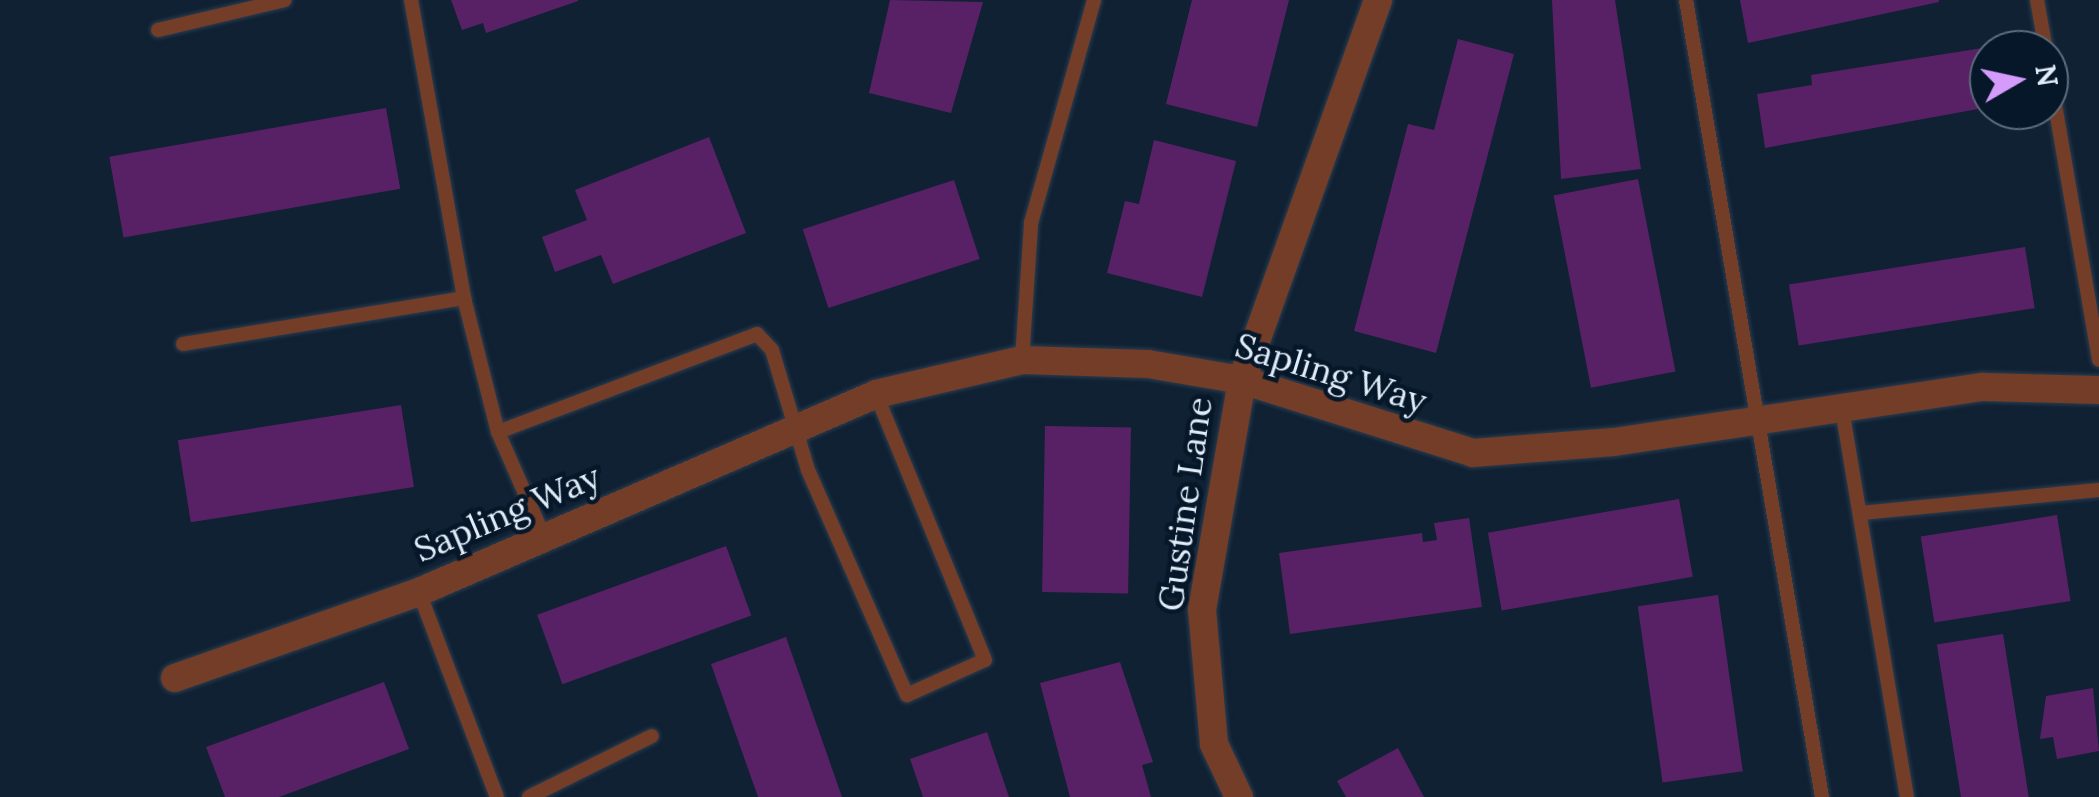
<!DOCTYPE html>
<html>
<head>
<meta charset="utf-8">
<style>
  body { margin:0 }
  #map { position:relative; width:2099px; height:797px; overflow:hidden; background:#0f2133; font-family:Lora,serif }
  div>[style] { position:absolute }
  .building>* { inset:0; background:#582165; transform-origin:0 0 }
  .roads { filter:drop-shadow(0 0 2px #2c3d4f) drop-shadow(0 0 2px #2c3d4f) }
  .service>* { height:14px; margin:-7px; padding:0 7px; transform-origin:7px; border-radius:7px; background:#743d28 }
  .minor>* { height:28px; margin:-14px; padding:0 14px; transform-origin:14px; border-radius:14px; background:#743d28 }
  span { translate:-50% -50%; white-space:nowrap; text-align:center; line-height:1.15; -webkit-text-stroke:9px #061729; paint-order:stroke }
  .street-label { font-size:35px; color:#e0ecf8 }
  .north { position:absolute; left:1969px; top:30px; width:100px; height:100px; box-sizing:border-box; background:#061729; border:2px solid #5d6c7c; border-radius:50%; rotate:81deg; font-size:28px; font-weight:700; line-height:40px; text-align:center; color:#e0ecf8 }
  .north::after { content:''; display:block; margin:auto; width:35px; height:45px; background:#d59bfa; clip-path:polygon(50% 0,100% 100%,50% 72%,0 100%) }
</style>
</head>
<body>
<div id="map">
  <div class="building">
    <div style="clip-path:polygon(451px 0,578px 0,578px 1px,486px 33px,483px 23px,462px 30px)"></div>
    <div style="clip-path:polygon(890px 0,983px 2px,951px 113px,869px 93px)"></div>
    <div style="clip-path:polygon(1192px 0,1289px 0,1257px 127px,1166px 104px)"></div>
    <div style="clip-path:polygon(1552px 0,1615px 0,1641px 169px,1561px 179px)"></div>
    <div style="clip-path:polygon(1740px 0,1939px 0,1939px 2px,1748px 43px)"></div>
    <div style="clip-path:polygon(1458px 39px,1514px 54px,1436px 353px,1354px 331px,1408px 124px,1434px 130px)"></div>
    <div style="clip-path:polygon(1989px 47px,1989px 107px,1765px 148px,1757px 94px,1812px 85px,1811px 75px)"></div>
    <div style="left:386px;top:108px;width:82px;height:281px;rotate:80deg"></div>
    <div style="clip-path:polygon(709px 137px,746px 233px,613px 284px,601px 255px,555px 272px,542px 237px,587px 220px,575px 190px)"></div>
    <div style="clip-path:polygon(1154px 140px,1236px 161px,1202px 297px,1107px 273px,1125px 201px,1139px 204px)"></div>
    <div style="left:1638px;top:179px;width:196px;height:86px;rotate:79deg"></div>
    <div style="left:954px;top:180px;width:83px;height:159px;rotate:72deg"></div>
    <div style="left:2025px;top:247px;width:62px;height:239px;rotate:81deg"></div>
    <div style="left:401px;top:405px;width:83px;height:226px;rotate:81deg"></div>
    <div style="left:1045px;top:426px;width:86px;height:166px;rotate:1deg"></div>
    <div style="left:1679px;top:499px;width:79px;height:194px;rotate:80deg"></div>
    <div style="left:2057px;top:515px;width:87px;height:138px;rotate:81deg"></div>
    <div style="clip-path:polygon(1469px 518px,1482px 607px,1290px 634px,1279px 553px,1422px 533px,1423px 542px,1437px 540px,1434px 523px)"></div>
    <div style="left:726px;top:546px;width:74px;height:201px;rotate:70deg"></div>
    <div style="left:1718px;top:595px;width:178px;height:81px;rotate:82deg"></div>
    <div style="left:2003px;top:634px;width:165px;height:67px;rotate:81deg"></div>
    <div style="clip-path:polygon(786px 637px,842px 797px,758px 797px,711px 664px)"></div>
    <div style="clip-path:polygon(1120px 662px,1153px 762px,1142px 765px,1151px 797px,1070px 797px,1040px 683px)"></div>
    <div style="clip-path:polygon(384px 682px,409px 749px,279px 797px,225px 797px,206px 747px)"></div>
    <div style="clip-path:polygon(2093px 688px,2099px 751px,2057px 759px,2053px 737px,2040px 739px,2046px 696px)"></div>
    <div style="clip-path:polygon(987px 732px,1009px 797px,923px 797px,910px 759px)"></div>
    <div style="clip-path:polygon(1398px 748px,1424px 797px,1346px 797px,1337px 781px)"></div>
  </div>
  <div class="roads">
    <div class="service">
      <div style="left:411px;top:0;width:303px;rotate:79.9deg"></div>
      <div style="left:464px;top:298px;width:138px;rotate:75.8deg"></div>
      <div style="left:498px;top:432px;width:117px;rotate:66.3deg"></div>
      <div style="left:1686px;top:0;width:809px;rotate:80.32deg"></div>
      <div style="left:2037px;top:0;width:51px;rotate:79.8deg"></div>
      <div style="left:158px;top:30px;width:130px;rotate:-13.3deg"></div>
      <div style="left:2049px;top:70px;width:294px;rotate:80.2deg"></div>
      <div style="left:183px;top:344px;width:285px;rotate:-9.3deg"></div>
      <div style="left:1022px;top:360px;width:137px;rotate:-86.2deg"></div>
      <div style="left:1031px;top:223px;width:232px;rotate:-74.2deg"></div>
      <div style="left:1842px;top:409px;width:393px;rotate:80.5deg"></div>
      <div style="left:498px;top:432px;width:277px;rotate:-20.7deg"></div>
      <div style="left:757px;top:334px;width:22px;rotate:47deg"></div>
      <div style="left:772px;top:350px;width:125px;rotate:73.3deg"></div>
      <div style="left:808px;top:470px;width:246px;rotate:66.3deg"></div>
      <div style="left:907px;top:695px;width:85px;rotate:-24.2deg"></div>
      <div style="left:985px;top:660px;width:287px;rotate:-112.3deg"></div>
      <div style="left:1860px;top:513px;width:240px;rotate:-5.5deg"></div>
      <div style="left:419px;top:592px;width:219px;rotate:69.2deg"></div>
      <div style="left:529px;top:797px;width:137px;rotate:-26.4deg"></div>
    </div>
    <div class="minor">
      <div style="left:175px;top:678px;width:259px;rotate:-19.4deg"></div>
      <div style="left:419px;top:592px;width:498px;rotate:-23.4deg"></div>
      <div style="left:876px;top:394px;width:150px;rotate:-13.1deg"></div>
      <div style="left:1022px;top:360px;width:126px;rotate:1.8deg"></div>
      <div style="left:1148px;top:364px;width:95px;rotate:9.7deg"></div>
      <div style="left:1242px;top:380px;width:242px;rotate:17.5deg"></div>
      <div style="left:1473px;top:453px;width:141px;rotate:-4.5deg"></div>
      <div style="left:1614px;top:442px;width:374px;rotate:-8.5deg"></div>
      <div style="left:1984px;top:387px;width:115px;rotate:1.5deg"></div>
      <div style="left:1239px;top:797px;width:59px;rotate:-115.3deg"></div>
      <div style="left:1214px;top:744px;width:135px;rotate:-95.1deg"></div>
      <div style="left:1202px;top:610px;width:233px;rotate:-80.1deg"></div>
      <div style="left:1242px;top:380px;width:404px;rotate:-70.3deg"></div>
    </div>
  </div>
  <div class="street-label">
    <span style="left:1331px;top:373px;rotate:17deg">Sapling Way</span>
    <span style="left:1185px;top:504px;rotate:-82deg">Gustine Lane</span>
    <span style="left:507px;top:513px;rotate:-23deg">Sapling Way</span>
  </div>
  <div class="north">N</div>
</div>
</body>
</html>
